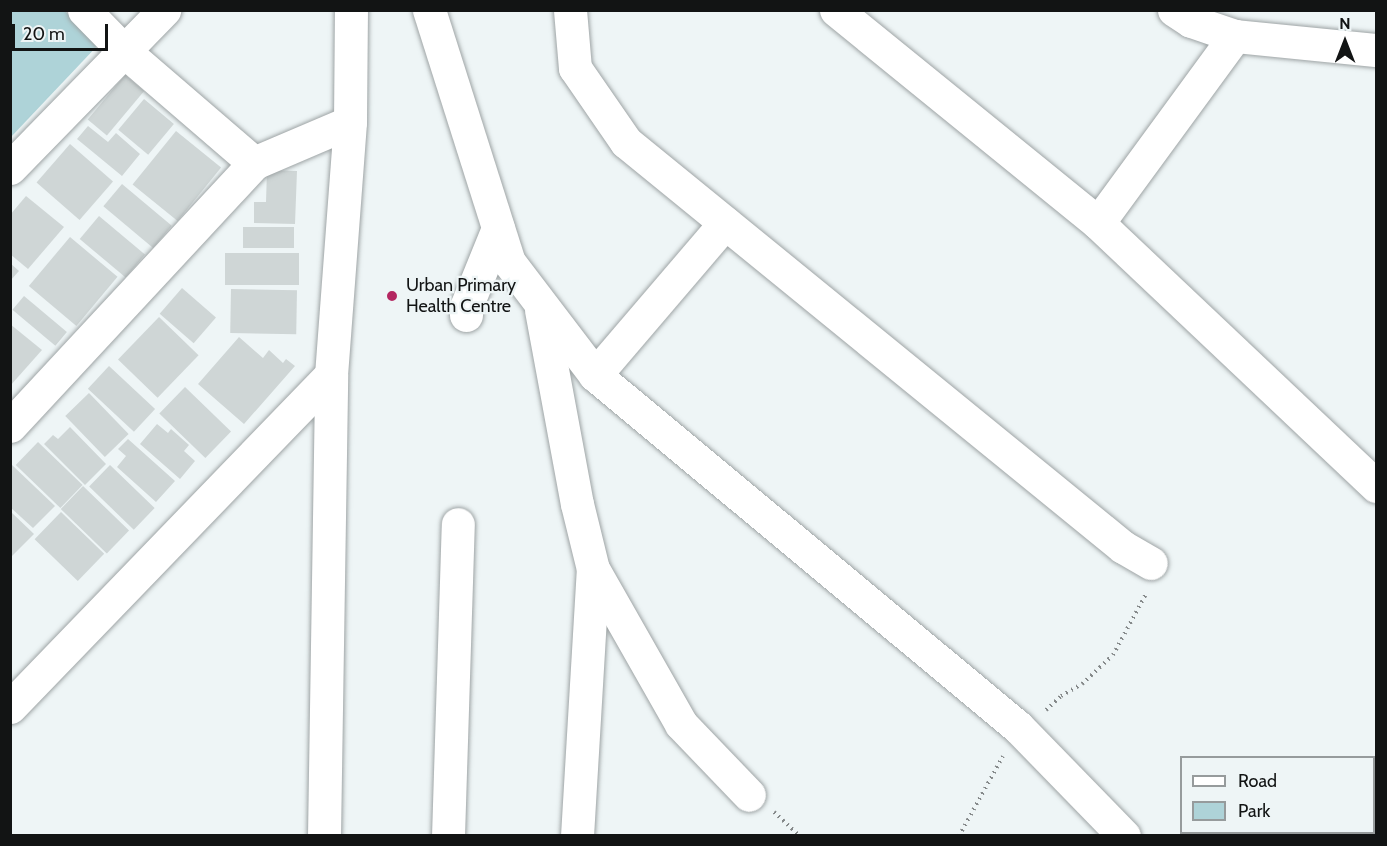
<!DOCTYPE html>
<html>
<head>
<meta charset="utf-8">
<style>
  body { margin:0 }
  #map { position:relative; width:1387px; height:846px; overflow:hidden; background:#eef5f6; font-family:Cabin,sans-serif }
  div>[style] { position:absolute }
  .green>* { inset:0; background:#aed3d8 }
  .building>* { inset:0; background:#cfd6d6; transform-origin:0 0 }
  .path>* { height:4px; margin-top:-2px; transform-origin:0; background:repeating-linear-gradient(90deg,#85898a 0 1.5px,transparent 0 6px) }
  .roads { filter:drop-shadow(0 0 2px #9ea4a5) drop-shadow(0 0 2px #9ea4a5) }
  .minor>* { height:33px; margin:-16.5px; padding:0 16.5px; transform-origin:16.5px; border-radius:16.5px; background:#fff }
  .dots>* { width:16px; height:16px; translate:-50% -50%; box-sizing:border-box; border:3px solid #eef5f6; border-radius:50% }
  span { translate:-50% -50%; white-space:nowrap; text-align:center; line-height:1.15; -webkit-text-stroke:4.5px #eef5f6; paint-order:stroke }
  .poi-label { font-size:18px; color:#121414 }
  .left { translate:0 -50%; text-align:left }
  .frame { position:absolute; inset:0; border:12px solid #121414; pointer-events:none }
  .legend { position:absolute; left:1180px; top:756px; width:195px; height:78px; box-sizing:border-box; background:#eef5f6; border:2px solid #969b9c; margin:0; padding:8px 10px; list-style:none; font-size:18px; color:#121414 }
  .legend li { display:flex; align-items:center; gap:12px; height:30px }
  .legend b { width:30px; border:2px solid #969b9c }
  .north { position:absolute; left:1315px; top:12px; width:60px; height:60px; -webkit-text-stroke:4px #eef5f6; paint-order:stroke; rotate:0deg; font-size:16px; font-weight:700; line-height:24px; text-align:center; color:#121414 }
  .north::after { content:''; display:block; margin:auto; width:21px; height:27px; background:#121414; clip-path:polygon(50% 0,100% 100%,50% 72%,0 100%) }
  .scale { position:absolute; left:12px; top:24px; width:96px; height:27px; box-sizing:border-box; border:3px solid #121414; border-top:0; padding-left:8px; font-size:18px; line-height:21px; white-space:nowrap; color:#121414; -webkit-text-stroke:4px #eef5f6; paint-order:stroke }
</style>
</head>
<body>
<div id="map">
  <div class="green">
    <div style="clip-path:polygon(11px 11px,65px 11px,99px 44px,11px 137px)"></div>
  </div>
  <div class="building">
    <div style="left:125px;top:75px;width:25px;height:58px;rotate:40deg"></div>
    <div style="left:144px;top:99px;width:39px;height:40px;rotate:40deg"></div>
    <div style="clip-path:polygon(88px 126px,108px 142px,116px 133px,140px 154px,122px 176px,77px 139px)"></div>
    <div style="left:176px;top:131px;width:58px;height:69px;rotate:39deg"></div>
    <div style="left:70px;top:144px;width:57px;height:51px;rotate:41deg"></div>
    <div style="clip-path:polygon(267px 170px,297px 171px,295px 224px,254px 223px,254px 202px,266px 202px)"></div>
    <div style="left:122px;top:184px;width:65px;height:29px;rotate:40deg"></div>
    <div style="clip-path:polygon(26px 196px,64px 227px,28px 269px,10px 254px,10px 215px)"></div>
    <div style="left:99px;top:216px;width:60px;height:30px;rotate:40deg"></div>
    <div style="left:243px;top:227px;width:51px;height:21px"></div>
    <div style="left:70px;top:237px;width:62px;height:64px;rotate:40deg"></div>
    <div style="left:225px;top:253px;width:74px;height:32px"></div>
    <div style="clip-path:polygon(10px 263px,19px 271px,10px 281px)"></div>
    <div style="left:182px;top:288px;width:45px;height:34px;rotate:41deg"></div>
    <div style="left:231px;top:289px;width:66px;height:44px;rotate:1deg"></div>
    <div style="left:24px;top:296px;width:56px;height:18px;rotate:40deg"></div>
    <div style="left:159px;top:317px;width:55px;height:59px;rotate:44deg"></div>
    <div style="clip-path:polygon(10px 324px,42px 350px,10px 386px)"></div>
    <div style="clip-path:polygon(239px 337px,263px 358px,269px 350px,283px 363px,286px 359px,295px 366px,244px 424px,198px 384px)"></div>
    <div style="left:109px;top:366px;width:63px;height:31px;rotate:43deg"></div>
    <div style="left:185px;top:387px;width:64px;height:37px;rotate:44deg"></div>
    <div style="left:89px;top:393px;width:57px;height:33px;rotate:46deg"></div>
    <div style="clip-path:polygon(157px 424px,168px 433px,171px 429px,189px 445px,184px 451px,195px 461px,180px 479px,140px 444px)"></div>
    <div style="clip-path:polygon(70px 427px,106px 464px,85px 485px,44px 444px,53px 435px,58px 439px)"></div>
    <div style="clip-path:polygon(128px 439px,175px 481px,156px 502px,117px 467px,126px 456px,118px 449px)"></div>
    <div style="left:38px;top:442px;width:62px;height:32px;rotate:44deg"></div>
    <div style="clip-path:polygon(12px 465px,55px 506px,33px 528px,10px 507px)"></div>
    <div style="left:110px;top:465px;width:62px;height:30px;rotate:44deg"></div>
    <div style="left:83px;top:486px;width:64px;height:32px;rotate:44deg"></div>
    <div style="clip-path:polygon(10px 511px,34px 534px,10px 558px)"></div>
    <div style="left:61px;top:512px;width:60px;height:38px;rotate:44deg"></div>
  </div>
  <div class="path">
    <div style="left:1046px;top:710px;width:21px;rotate:-43deg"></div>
    <div style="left:1061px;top:696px;width:24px;rotate:-30deg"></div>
    <div style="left:1082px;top:684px;width:42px;rotate:-43.1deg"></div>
    <div style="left:1113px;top:655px;width:69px;rotate:-61.6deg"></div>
    <div style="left:774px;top:812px;width:35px;rotate:43deg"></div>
    <div style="left:959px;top:836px;width:91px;rotate:-61.2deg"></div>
  </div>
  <div class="roads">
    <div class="minor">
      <div style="left:84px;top:10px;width:57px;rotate:45.7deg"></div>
      <div style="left:124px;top:51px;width:172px;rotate:40.7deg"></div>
      <div style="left:254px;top:163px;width:104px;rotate:-23.1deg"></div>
      <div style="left:429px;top:10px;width:264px;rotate:72.4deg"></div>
      <div style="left:509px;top:262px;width:142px;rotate:52.7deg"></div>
      <div style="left:595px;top:375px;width:550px;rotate:39.77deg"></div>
      <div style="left:1018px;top:727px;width:152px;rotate:45.8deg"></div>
      <div style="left:570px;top:10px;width:58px;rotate:85.1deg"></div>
      <div style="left:575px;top:68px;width:90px;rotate:55.4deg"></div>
      <div style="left:626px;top:142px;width:641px;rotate:39.18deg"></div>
      <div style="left:1123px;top:547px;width:32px;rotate:30deg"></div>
      <div style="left:836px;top:10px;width:338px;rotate:39.1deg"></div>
      <div style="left:1098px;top:223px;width:383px;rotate:43.4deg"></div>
      <div style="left:1174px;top:10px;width:20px;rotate:33deg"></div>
      <div style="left:1191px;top:21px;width:46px;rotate:18.8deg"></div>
      <div style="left:10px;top:168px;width:221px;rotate:-45.7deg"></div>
      <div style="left:1098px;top:223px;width:232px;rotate:-53.8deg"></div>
      <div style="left:1235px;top:36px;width:142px;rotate:5.7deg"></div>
      <div style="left:541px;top:310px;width:197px;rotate:79.5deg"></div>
      <div style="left:577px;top:504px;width:67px;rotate:76.2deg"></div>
      <div style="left:593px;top:569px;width:178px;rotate:60.4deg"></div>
      <div style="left:681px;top:724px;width:98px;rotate:46.2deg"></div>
      <div style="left:466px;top:315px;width:8px;rotate:-90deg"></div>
      <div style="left:466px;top:307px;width:85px;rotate:-67.9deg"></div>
      <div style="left:595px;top:375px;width:200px;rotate:-49.5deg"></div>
      <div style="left:10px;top:426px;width:359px;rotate:-47.1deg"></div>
      <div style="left:10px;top:707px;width:462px;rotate:-46deg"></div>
      <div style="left:324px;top:836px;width:461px;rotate:-89.1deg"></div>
      <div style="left:331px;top:375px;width:254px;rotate:-85.7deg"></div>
      <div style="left:350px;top:122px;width:112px;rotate:-89.5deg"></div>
      <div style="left:448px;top:836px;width:312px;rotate:-88.2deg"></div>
      <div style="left:577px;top:836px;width:267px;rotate:-86.6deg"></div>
    </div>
  </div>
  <div class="dots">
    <div style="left:392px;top:296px;background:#b42761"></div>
  </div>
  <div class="poi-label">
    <span class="left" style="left:406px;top:296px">Urban Primary<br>Health Centre</span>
  </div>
  <div class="frame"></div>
  <ul class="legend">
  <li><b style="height:8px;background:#fff"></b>Road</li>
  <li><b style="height:16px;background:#aed3d8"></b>Park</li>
  </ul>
  <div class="north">N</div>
  <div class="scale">20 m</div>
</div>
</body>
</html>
